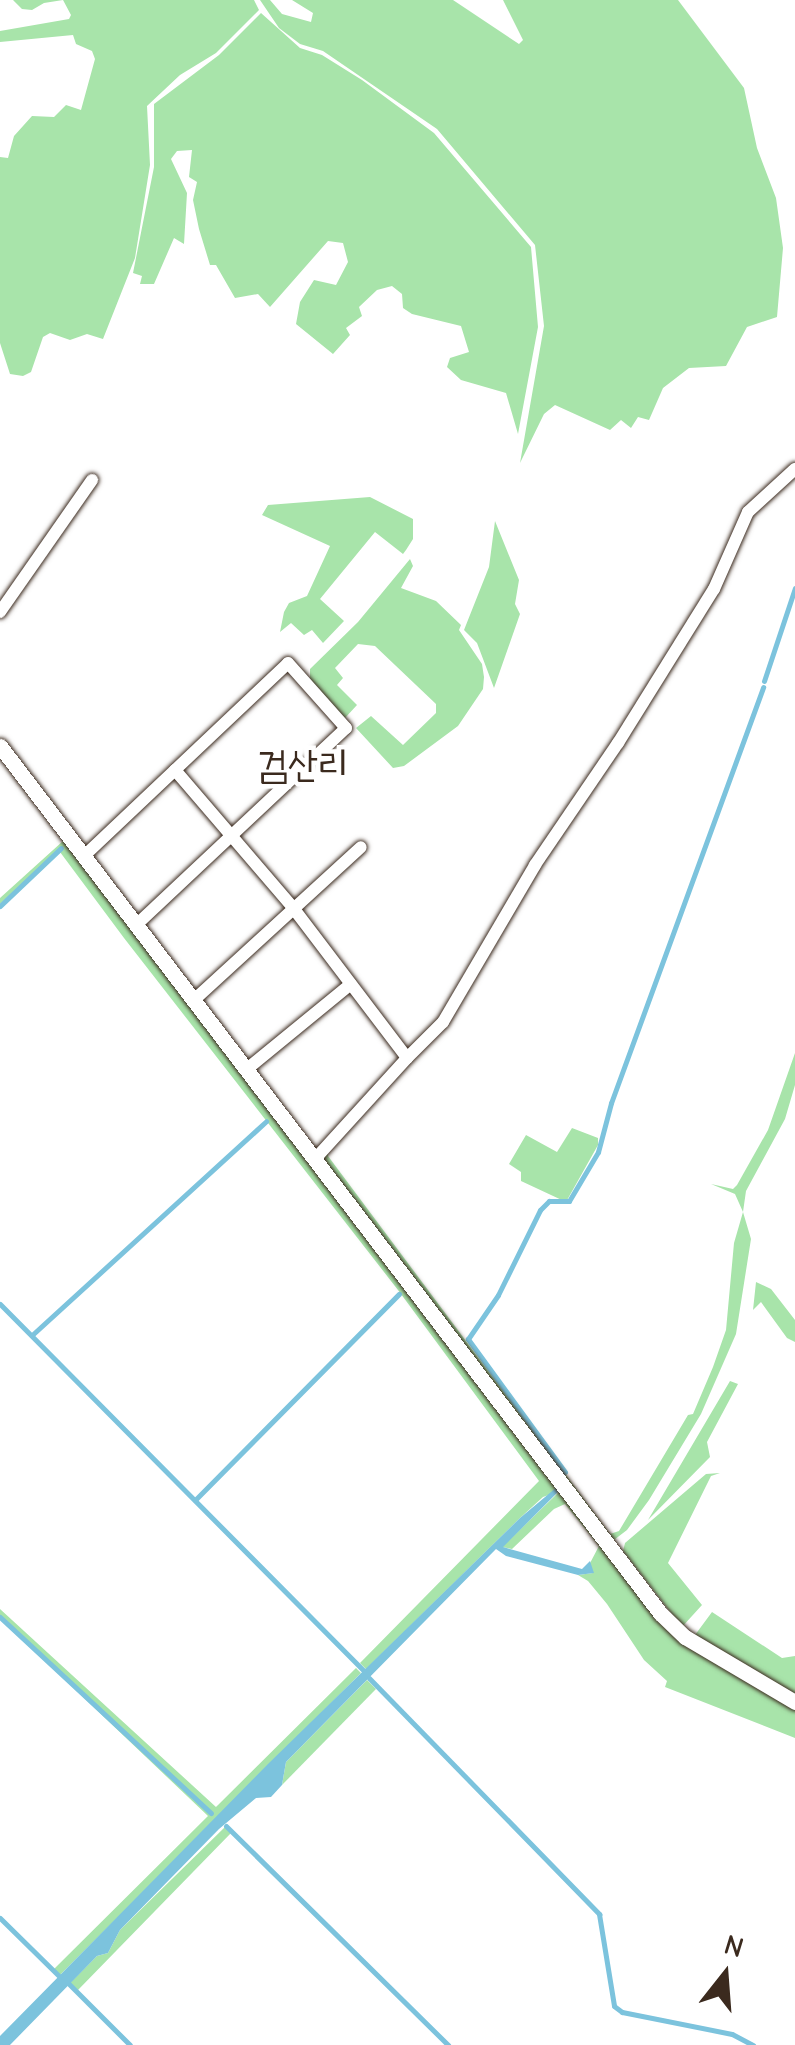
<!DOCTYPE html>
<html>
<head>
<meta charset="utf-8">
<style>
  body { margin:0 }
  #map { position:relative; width:795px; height:2045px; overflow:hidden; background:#fff; font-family:"Comic Neue","Poor Story",sans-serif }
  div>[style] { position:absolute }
  .green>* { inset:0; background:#a8e4aa }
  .water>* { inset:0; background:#7cc3dd }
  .stream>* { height:5px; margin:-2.5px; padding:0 2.5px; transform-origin:2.5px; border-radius:2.5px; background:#7cc3dd }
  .roads { filter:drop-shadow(0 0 2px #3b2a1e) drop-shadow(0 0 2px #3b2a1e) }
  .minor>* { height:12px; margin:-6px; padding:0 6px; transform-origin:6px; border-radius:6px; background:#fff }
  .tertiary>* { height:15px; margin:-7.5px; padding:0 7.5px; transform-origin:7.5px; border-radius:7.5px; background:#fff }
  span { translate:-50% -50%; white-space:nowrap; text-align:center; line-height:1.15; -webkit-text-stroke:9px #fff; paint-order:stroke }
  .quarter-label { font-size:38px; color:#3b2a1e }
  .north { position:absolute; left:675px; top:1925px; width:100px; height:100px; -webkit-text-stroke:8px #fff; paint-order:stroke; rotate:17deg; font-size:28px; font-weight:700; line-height:40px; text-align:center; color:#3b2a1e }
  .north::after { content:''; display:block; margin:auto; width:35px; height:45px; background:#3b2a1e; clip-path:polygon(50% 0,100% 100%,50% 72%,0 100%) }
</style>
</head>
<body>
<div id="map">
  <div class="green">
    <div style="clip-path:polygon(13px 0,254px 0,259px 10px,216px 53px,180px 75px,147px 106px,150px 165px,135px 258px,103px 339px,87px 334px,70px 340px,50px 333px,43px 337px,31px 372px,23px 376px,10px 374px,0 343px,0 157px,8px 158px,14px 136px,32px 116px,54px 117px,66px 105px,81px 110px,95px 59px,92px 51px,76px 44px,73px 35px,0 42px,0 31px,69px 19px,71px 15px,63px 0,44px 3px,32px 10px,22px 9px)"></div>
    <div style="clip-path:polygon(260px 0,270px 0,282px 14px,311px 22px,313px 13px,292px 0,453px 0,519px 44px,523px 40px,503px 0,678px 0,744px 88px,757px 148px,776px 198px,783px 248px,777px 317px,747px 327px,726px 366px,689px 368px,663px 388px,649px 420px,638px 417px,631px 428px,621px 420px,610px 430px,555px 405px,544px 414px,520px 463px,544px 326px,535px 245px,437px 129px,323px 51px,300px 44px,279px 28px)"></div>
    <div style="clip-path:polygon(261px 13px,300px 48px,322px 55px,362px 80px,434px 133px,531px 247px,538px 327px,518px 434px,506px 393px,461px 380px,447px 367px,450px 358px,469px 352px,461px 326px,412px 314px,403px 308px,402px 294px,392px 286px,377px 290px,359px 307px,362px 316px,346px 328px,350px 335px,333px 354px,296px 324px,300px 302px,314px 280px,336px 285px,348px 262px,343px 243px,328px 241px,270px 307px,258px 294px,235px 298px,216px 265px,210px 265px,199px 229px,193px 200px,197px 182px,189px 177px,192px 150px,177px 151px,171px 159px,187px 193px,184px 244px,174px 238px,154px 284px,140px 284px,142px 276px,133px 273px,154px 167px,154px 104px,219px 55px)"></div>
    <div style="clip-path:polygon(370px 497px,413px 519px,413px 539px,406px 550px,403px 554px,375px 532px,320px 599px,344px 621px,323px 643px,312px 630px,304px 635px,291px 623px,280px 632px,284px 612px,289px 603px,307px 596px,330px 546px,262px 515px,268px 505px)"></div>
    <div style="clip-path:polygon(495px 521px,519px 580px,515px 604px,520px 614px,494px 688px,477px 643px,464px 630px,489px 567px)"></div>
    <div style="clip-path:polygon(410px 559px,413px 566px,401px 588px,436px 601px,461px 625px,459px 630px,482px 664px,484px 677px,483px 689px,458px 726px,404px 766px,393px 768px,356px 728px,371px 716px,403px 745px,436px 713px,436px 704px,375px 646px,358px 644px,335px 668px,343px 678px,337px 685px,357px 705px,345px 718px,310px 679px,310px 669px,358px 622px)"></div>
    <div style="clip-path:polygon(63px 841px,659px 1615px,795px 1707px,795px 1738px,665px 1687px,667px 1681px,644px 1660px,607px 1604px,588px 1581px,578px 1575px,593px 1573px,589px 1565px,599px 1546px,565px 1504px,554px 1509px,512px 1549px,502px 1547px,560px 1491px,543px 1497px,520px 1518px,366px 1669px,360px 1663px,539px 1481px,398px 1290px,124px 938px,60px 852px,64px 847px,0 904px,0 898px)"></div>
    <div style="clip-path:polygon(795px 1053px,795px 1085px,785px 1119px,746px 1191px,743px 1212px,751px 1239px,736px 1334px,701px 1414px,649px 1500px,627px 1530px,610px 1543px,321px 1156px,328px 1149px,328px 1156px,610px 1534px,619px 1531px,688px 1415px,693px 1414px,713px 1367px,726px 1330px,734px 1243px,743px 1212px,735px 1194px,711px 1184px,733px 1189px,737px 1185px,768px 1130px)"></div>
    <div style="clip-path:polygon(572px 1128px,598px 1138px,598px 1145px,566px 1202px,521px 1181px,521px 1172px,509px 1164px,526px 1135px,557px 1152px)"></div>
    <div style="clip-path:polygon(756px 1282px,771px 1289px,795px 1320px,795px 1342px,787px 1338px,761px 1302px,753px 1310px)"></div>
    <div style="clip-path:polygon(730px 1381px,738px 1384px,707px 1442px,710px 1457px,648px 1520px)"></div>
    <div style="clip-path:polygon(720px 1473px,711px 1476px,668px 1563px,702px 1605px,682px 1627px,623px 1551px,625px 1543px,706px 1474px)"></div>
    <div style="clip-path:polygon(0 1609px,216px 1807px,356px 1668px,361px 1673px,60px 1975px,54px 1969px,208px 1816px,0 1618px,211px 1812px,0 1615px)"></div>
    <div style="clip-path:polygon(712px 1612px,782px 1658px,795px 1656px,795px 1698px,695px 1635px)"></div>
    <div style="clip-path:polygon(367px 1680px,376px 1689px,282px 1785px,286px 1762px)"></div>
    <div style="clip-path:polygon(225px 1827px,231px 1833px,78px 1990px,70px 1983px,97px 1956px,108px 1953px,120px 1930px)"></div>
  </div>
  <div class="water">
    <div style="clip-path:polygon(557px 1487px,560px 1490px,503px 1547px,582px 1569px,590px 1561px,594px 1573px,578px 1575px,506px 1556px,496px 1549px,286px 1762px,282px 1785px,271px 1797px,256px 1798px,219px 1829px,120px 1930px,108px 1953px,97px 1956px,10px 2045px,0 2045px,0 2036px,268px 1764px,520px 1518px)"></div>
  </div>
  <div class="stream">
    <div style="left:764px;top:681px;width:98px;rotate:-71.6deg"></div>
    <div style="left:0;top:906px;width:84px;rotate:-43.6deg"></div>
    <div style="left:0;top:1304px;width:517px;rotate:45.24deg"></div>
    <div style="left:32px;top:1335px;width:317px;rotate:-42.4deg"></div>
    <div style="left:565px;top:1472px;width:165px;rotate:-126.1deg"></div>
    <div style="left:468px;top:1339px;width:53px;rotate:-55.7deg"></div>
    <div style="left:498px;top:1295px;width:95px;rotate:-63.7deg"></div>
    <div style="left:540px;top:1210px;width:13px;rotate:-45deg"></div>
    <div style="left:549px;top:1201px;width:20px"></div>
    <div style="left:569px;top:1201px;width:57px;rotate:-59.4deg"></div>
    <div style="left:598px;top:1152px;width:51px;rotate:-75.1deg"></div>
    <div style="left:611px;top:1103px;width:443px;rotate:-69.9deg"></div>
    <div style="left:195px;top:1500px;width:290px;rotate:-45.3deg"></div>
    <div style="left:0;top:1617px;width:288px;rotate:42.9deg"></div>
    <div style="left:369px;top:1678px;width:330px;rotate:45.7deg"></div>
    <div style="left:599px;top:1914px;width:93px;rotate:80.7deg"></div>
    <div style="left:614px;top:2006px;width:10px;rotate:37deg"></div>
    <div style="left:622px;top:2012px;width:112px;rotate:11.3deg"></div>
    <div style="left:732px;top:2034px;width:24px;rotate:28deg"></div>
    <div style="left:226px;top:1826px;width:312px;rotate:44.6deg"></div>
    <div style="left:0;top:1918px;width:83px;rotate:44.5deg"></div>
    <div style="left:69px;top:1984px;width:86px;rotate:45deg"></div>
  </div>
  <div class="roads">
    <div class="minor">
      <div style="left:0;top:612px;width:161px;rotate:-55.1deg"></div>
      <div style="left:175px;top:770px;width:183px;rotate:49.4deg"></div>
      <div style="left:294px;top:909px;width:187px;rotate:52.8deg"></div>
      <div style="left:407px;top:1058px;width:137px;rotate:132.3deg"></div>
      <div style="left:83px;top:857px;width:282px;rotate:-43.4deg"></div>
      <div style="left:288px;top:663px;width:87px;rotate:48.3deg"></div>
      <div style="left:346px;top:728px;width:288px;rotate:136.8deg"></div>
      <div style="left:194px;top:1000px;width:226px;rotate:-42.5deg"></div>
      <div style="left:407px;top:1058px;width:51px;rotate:-45deg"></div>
      <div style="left:443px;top:1022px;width:182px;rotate:-59.6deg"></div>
      <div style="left:535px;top:865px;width:148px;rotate:-55.8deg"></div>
      <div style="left:618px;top:743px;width:181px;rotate:-58.1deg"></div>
      <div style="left:714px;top:589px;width:84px;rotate:-66.2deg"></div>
      <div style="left:748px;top:512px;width:64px;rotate:-42.5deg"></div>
      <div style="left:247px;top:1069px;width:134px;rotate:-39.3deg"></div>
    </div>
    <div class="tertiary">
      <div style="left:0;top:746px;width:1090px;rotate:52.72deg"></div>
      <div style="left:660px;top:1613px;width:35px;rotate:44deg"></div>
      <div style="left:685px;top:1637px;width:128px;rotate:30.6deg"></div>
    </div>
  </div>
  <div class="quarter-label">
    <span style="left:303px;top:766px">검산리</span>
  </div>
  <div class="north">N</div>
</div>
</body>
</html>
